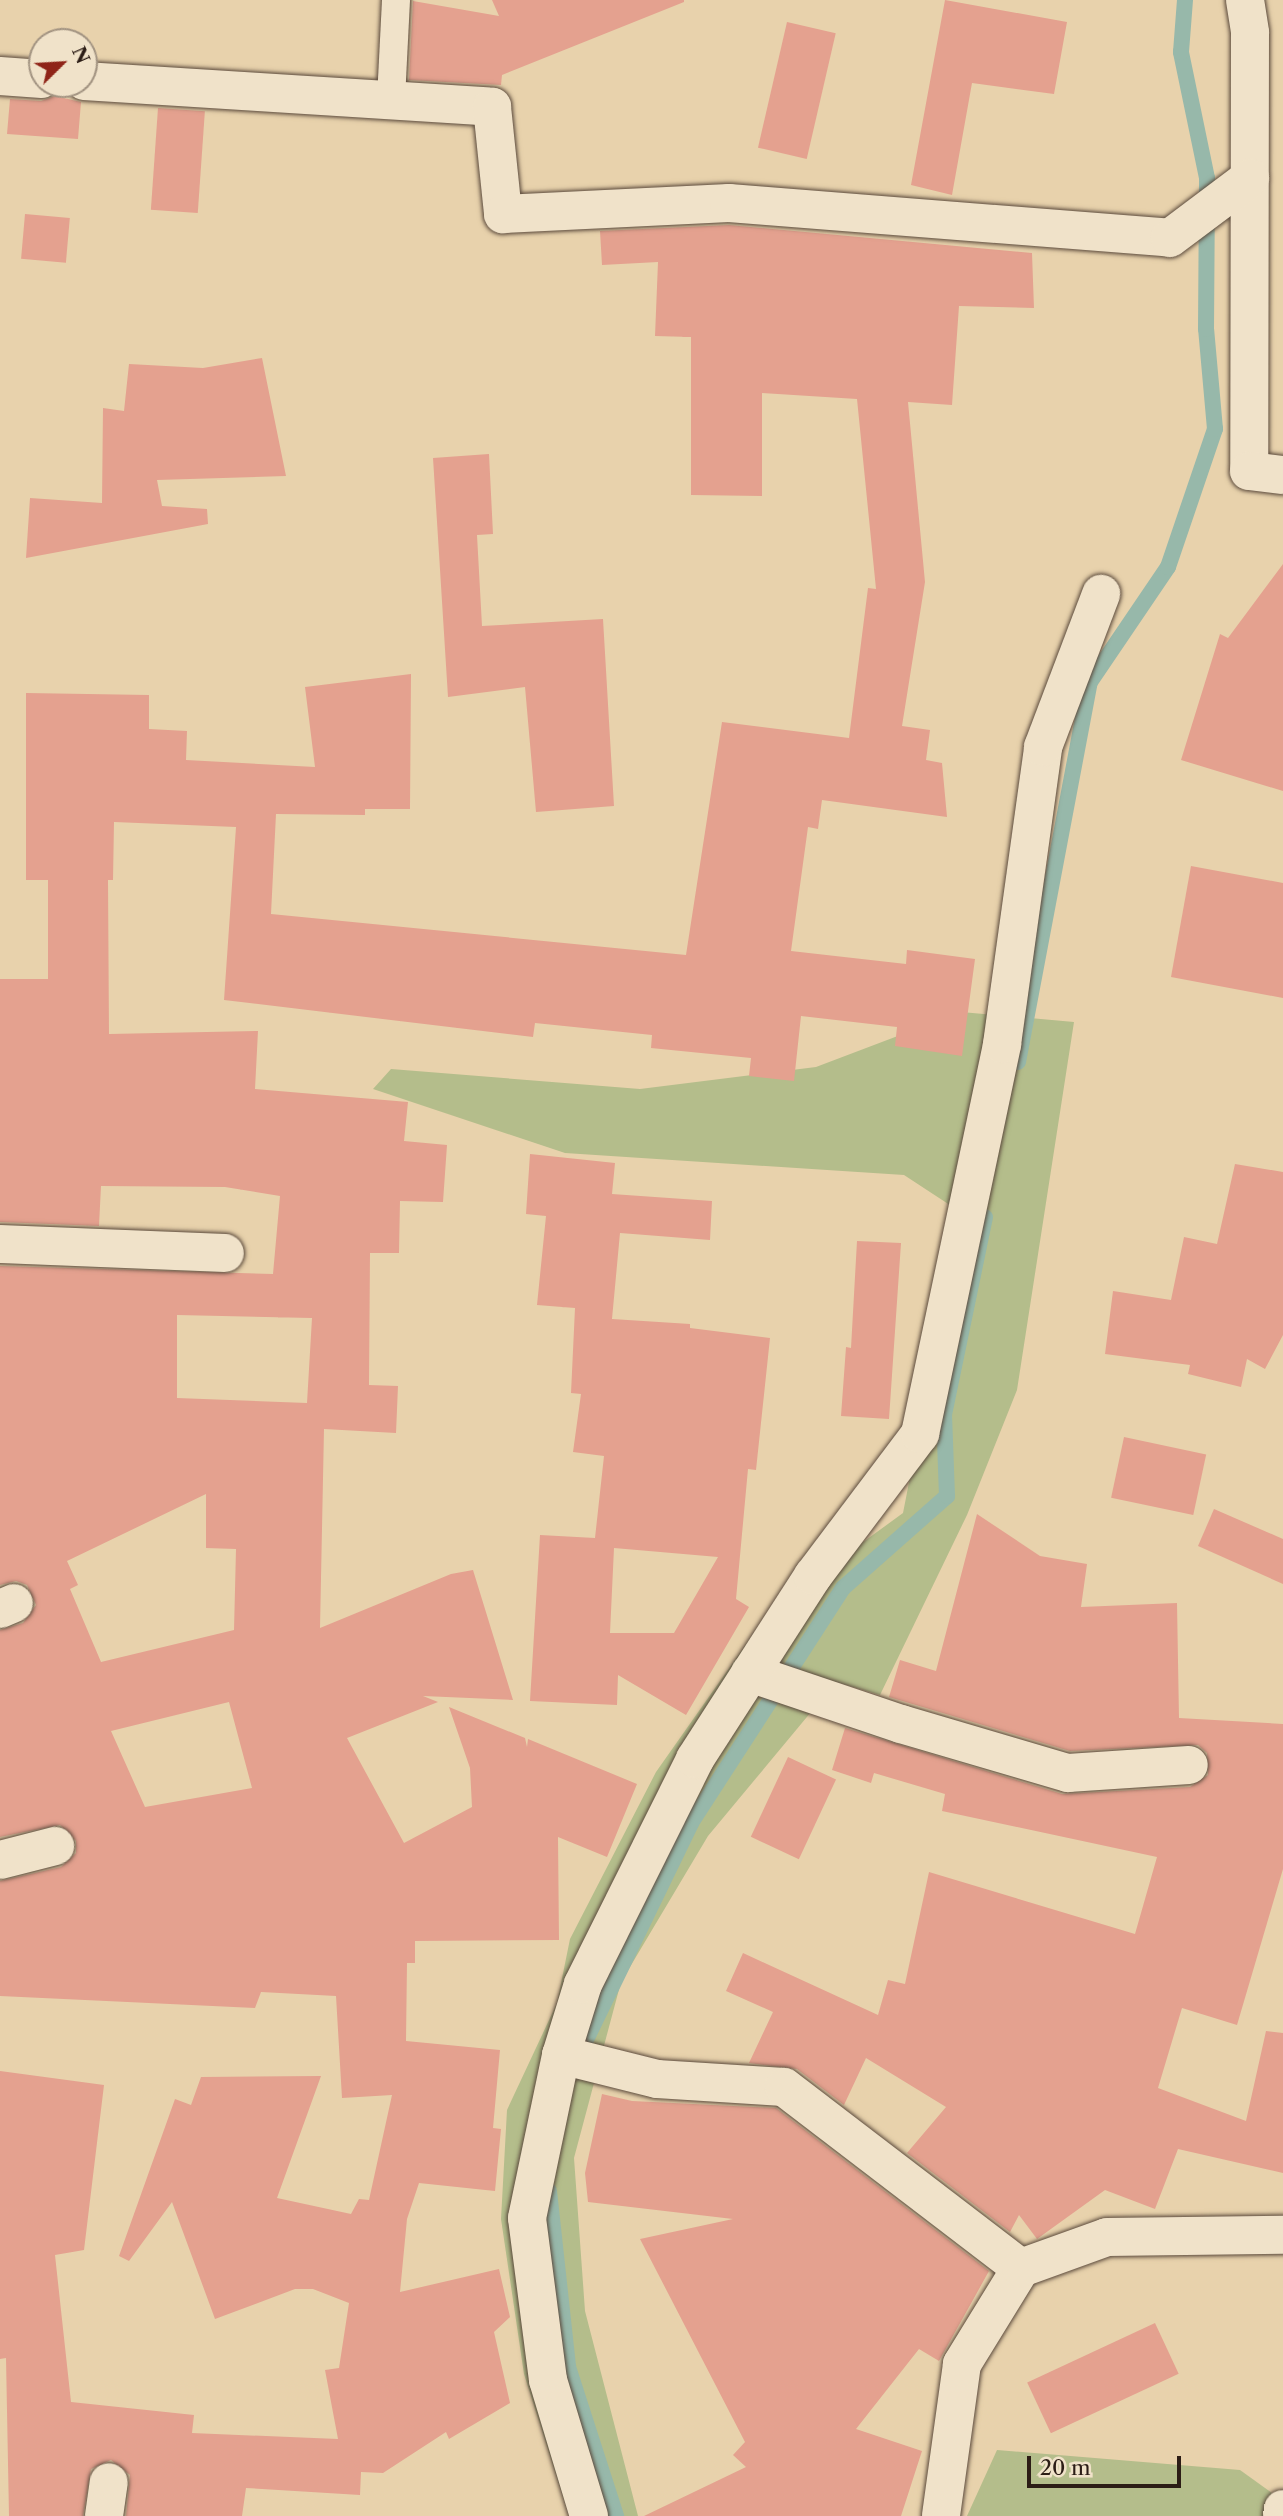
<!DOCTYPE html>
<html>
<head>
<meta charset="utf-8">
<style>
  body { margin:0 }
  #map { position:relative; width:1283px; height:2516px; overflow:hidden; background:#e8d2ac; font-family:"Libre Caslon Text",serif }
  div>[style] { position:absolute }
  .green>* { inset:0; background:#b4bd8b }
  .stream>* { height:16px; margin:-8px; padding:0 8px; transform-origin:8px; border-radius:8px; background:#97b8aa }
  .building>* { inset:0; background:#e4a18f; transform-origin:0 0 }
  .roads { filter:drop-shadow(0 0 2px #5b4a3c) drop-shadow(0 0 2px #5b4a3c) }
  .service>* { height:28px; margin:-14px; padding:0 14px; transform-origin:14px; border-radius:14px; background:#f0e2c9 }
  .minor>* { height:38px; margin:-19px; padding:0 19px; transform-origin:19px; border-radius:19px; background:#f0e2c9 }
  span { translate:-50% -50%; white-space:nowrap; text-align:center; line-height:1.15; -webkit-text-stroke:7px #f0e2c9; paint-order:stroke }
  .north { position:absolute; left:28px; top:28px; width:70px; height:70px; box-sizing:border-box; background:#f0e2c9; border:2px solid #a29381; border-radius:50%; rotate:66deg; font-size:19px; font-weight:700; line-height:28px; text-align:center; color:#2c1d16 }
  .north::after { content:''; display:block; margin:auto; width:24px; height:32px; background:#8f2418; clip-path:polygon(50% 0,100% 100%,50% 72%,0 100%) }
  .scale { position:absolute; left:1027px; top:2456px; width:154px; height:32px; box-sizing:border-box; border:4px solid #2c1d16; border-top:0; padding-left:9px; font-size:21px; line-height:24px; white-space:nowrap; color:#2c1d16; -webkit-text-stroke:5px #f0e2c9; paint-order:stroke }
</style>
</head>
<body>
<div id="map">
  <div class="green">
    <div style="clip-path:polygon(961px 1012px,1074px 1022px,1017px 1390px,967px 1515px,880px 1695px,836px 1682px,708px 1836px,621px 1982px,574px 2158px,585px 2311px,638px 2516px,569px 2516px,524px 2374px,501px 2219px,507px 2110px,557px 2003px,570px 1939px,656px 1772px,770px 1610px,903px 1513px,962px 1213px,904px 1175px,565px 1153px,373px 1089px,391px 1069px,640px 1089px,816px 1067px)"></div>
    <div style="clip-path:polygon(997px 2450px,1240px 2470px,1283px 2501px,1283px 2516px,967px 2516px)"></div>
  </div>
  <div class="stream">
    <div style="left:1018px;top:1062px;width:387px;rotate:-79.3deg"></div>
    <div style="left:1090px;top:682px;width:139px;rotate:-55.9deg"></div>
    <div style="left:1168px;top:567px;width:146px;rotate:-71.2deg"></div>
    <div style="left:1215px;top:429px;width:100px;rotate:-95.1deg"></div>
    <div style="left:1206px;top:329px;width:151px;rotate:-89.6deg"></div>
    <div style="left:1207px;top:178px;width:129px;rotate:-101.7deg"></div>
    <div style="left:1181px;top:52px;width:52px;rotate:-85.6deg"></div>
    <div style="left:581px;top:2050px;width:252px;rotate:-64.1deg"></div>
    <div style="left:691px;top:1823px;width:280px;rotate:-57.1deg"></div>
    <div style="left:843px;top:1588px;width:139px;rotate:-41.5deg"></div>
    <div style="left:947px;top:1496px;width:81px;rotate:-92.1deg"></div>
    <div style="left:944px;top:1415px;width:202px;rotate:-78.3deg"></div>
    <div style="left:549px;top:2191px;width:177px;rotate:83.8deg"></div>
    <div style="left:568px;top:2367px;width:157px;rotate:72.1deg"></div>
  </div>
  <div class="building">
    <div style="clip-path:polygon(492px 0,684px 0,684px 2px,502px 75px,501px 85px,409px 80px,413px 1px,499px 16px)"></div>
    <div style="clip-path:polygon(945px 0,1067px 22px,1054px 94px,972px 83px,952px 195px,911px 185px)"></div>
    <div style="left:787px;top:22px;width:50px;height:129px;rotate:13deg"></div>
    <div style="clip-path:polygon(55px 96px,81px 102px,78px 139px,7px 134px,10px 99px,41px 101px)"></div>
    <div style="left:158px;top:108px;width:47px;height:102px;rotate:4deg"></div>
    <div style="left:25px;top:214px;width:45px;height:45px;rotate:5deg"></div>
    <div style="clip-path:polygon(evenodd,729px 225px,1032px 253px,1034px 308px,959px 306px,952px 405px,908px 402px,925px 582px,902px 726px,930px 730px,926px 760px,942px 763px,947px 817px,822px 800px,818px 829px,808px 827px,791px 951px,906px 964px,907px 950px,975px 959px,962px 1056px,895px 1046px,897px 1027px,801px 1016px,794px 1081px,749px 1076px,751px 1058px,651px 1048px,652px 1035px,535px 1023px,533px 1037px,224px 1000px,236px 827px,114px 822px,113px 880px,108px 880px,109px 1034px,258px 1031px,255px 1089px,408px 1102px,404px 1141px,447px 1145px,443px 1202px,400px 1201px,399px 1253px,370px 1253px,369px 1385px,398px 1386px,396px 1433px,324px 1429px,320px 1628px,451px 1574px,473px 1570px,513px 1700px,423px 1696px,438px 1702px,347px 1738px,404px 1843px,472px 1807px,470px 1768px,449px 1707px,525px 1738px,527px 1747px,528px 1739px,637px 1784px,607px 1857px,558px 1837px,559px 1940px,415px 1941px,415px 1963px,407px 1963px,406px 2041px,500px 2050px,493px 2128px,501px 2129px,495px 2191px,419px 2183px,407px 2219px,400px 2292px,499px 2269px,510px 2317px,494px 2332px,510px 2403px,449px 2439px,446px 2432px,383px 2473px,361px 2472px,360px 2495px,246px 2488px,242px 2516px,126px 2516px,130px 2475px,111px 2460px,91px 2469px,83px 2516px,9px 2516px,6px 2358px,0 2359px,0 2071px,104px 2085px,84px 2250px,55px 2255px,71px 2402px,194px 2415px,192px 2433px,338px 2439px,325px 2370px,339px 2368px,349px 2303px,313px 2289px,295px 2289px,215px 2319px,172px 2202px,129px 2261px,119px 2256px,175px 2099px,191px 2105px,201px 2077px,321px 2076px,277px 2198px,351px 2214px,359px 2199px,369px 2200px,392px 2095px,342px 2098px,336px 1996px,261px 1992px,255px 2008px,0 1996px,0 1881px,61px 1867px,76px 1853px,76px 1841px,60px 1825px,0 1837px,0 1630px,23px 1623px,36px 1605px,27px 1585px,16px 1581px,0 1585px,0 1266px,273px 1274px,280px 1196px,225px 1187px,101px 1186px,99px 1226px,0 1222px,0 979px,48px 979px,48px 880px,26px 880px,26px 693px,149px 695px,149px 729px,187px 731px,186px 760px,315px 767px,305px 687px,411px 674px,410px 809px,365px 809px,365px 815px,276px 814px,271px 914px,686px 955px,722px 722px,849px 738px,868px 588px,876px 589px,857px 399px,762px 393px,762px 496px,691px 495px,691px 337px,655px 336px,658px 262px,602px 265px,600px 231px,729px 225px,177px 1315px,312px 1318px,307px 1403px,177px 1398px,177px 1315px,729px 225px,206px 1494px,206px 1548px,236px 1549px,234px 1630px,101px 1662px,70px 1589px,78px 1585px,67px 1561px,206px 1494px,729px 225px,229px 1702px,252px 1788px,145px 1807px,111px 1731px,229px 1702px)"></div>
    <div style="clip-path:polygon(262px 358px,286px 476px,157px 480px,162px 506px,207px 509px,208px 524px,26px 558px,30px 498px,102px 503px,103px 408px,124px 411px,129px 364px,203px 368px)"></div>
    <div style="clip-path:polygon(489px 454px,493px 534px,477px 535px,482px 626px,603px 619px,614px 806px,536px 812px,525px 687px,448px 697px,433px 458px)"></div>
    <div style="clip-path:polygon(1283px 564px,1283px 791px,1181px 760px,1220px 634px,1228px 638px)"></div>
    <div style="clip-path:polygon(1191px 866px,1283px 883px,1283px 998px,1171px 977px)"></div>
    <div style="clip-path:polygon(evenodd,530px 1154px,615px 1163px,612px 1194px,712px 1201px,710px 1240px,620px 1233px,612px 1319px,690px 1324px,690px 1328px,770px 1338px,756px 1470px,748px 1469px,736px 1599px,749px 1607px,686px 1715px,618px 1675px,617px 1705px,530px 1701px,540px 1535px,595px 1538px,604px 1456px,573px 1452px,581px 1394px,571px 1393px,575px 1308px,537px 1305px,546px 1216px,526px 1214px,530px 1154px,614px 1548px,718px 1557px,674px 1633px,610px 1633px,614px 1548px)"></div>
    <div style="clip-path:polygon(1235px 1164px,1283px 1172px,1283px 1335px,1265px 1369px,1247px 1359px,1241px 1387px,1188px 1374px,1190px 1365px,1105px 1354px,1113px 1291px,1171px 1300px,1184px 1237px,1217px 1244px)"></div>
    <div style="clip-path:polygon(857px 1241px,901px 1243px,889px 1419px,841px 1416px,846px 1347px,851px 1348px)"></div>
    <div style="left:1124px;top:1437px;width:84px;height:62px;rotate:12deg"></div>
    <div style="clip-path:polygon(1214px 1509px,1283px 1539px,1283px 1584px,1198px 1546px)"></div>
    <div style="clip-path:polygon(977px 1514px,1040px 1556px,1087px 1564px,1081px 1607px,1177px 1603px,1179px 1718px,1283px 1724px,1283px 1869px,1237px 2025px,1182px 2008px,1158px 2088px,1246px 2121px,1266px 2031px,1283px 2033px,1283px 2173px,1178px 2149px,1155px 2209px,1105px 2190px,1037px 2239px,1019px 2215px,1010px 2232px,907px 2153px,946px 2107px,866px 2058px,844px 2105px,797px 2069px,749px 2063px,773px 2012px,726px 1991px,743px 1953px,878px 2015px,888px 1980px,905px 1984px,929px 1872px,1135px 1934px,1157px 1857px,942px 1811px,945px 1794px,874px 1773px,871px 1783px,832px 1770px,845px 1728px,1062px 1794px,1190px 1787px,1208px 1775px,1207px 1753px,1198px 1745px,1070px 1751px,889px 1697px,900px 1660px,936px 1671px)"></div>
    <div style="left:788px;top:1757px;width:53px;height:88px;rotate:25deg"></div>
    <div style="clip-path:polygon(602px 2094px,632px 2101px,776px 2108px,989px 2271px,939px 2361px,919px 2349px,856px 2429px,922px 2451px,901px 2516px,644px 2516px,746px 2467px,733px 2455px,745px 2442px,640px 2239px,733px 2219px,588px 2202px,585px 2173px)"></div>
    <div style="left:1155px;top:2323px;width:56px;height:141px;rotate:65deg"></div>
  </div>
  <div class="roads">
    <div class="service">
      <div style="left:391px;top:99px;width:99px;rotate:-87.1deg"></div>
    </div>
    <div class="minor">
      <div style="left:1245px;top:0;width:33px;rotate:81deg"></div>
      <div style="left:1250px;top:33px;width:438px;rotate:90.1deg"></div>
      <div style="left:1249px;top:471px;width:34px;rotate:7deg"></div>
      <div style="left:0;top:76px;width:42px;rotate:4.1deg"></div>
      <div style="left:84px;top:81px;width:409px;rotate:3.6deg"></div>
      <div style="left:492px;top:107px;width:108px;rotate:84.1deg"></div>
      <div style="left:503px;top:214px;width:226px;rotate:-2.8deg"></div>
      <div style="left:729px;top:203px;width:442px;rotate:4.5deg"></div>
      <div style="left:1170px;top:238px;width:100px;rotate:-36.9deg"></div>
      <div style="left:0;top:1244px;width:225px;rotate:2.3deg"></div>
      <div style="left:0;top:1609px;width:15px;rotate:-23deg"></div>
      <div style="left:750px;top:1673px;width:159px;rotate:18.7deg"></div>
      <div style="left:901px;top:1724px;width:174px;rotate:16.4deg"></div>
      <div style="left:1068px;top:1773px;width:121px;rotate:-3.8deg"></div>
      <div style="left:0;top:1860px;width:57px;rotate:-14.3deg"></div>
      <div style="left:561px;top:2055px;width:99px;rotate:14deg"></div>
      <div style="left:657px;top:2079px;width:127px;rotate:3.6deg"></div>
      <div style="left:784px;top:2087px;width:298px;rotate:37.4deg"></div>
      <div style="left:1021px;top:2268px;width:113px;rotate:121.6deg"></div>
      <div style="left:962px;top:2364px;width:153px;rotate:97.9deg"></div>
      <div style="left:1021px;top:2268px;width:91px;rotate:-19.8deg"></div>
      <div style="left:1107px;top:2237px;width:176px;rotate:-0.7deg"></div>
      <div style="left:104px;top:2516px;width:34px;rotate:-82deg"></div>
      <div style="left:589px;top:2516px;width:142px;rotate:-106.8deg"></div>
      <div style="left:548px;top:2380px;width:163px;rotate:-97.4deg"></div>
      <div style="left:527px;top:2218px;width:167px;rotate:-78.2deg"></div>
      <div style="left:561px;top:2055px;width:74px;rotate:-72.8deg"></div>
      <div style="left:583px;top:1984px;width:251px;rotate:-63.5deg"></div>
      <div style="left:695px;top:1759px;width:218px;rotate:-57.2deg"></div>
      <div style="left:813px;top:1576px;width:178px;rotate:-53deg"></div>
      <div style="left:920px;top:1434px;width:399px;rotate:-78.1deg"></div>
      <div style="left:1002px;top:1044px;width:300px;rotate:-82.1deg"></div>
      <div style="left:1043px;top:747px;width:164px;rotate:-69.2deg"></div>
      <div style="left:1282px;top:2516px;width:7px;rotate:-82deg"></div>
    </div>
  </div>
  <div class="north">N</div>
  <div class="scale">20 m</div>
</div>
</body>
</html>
